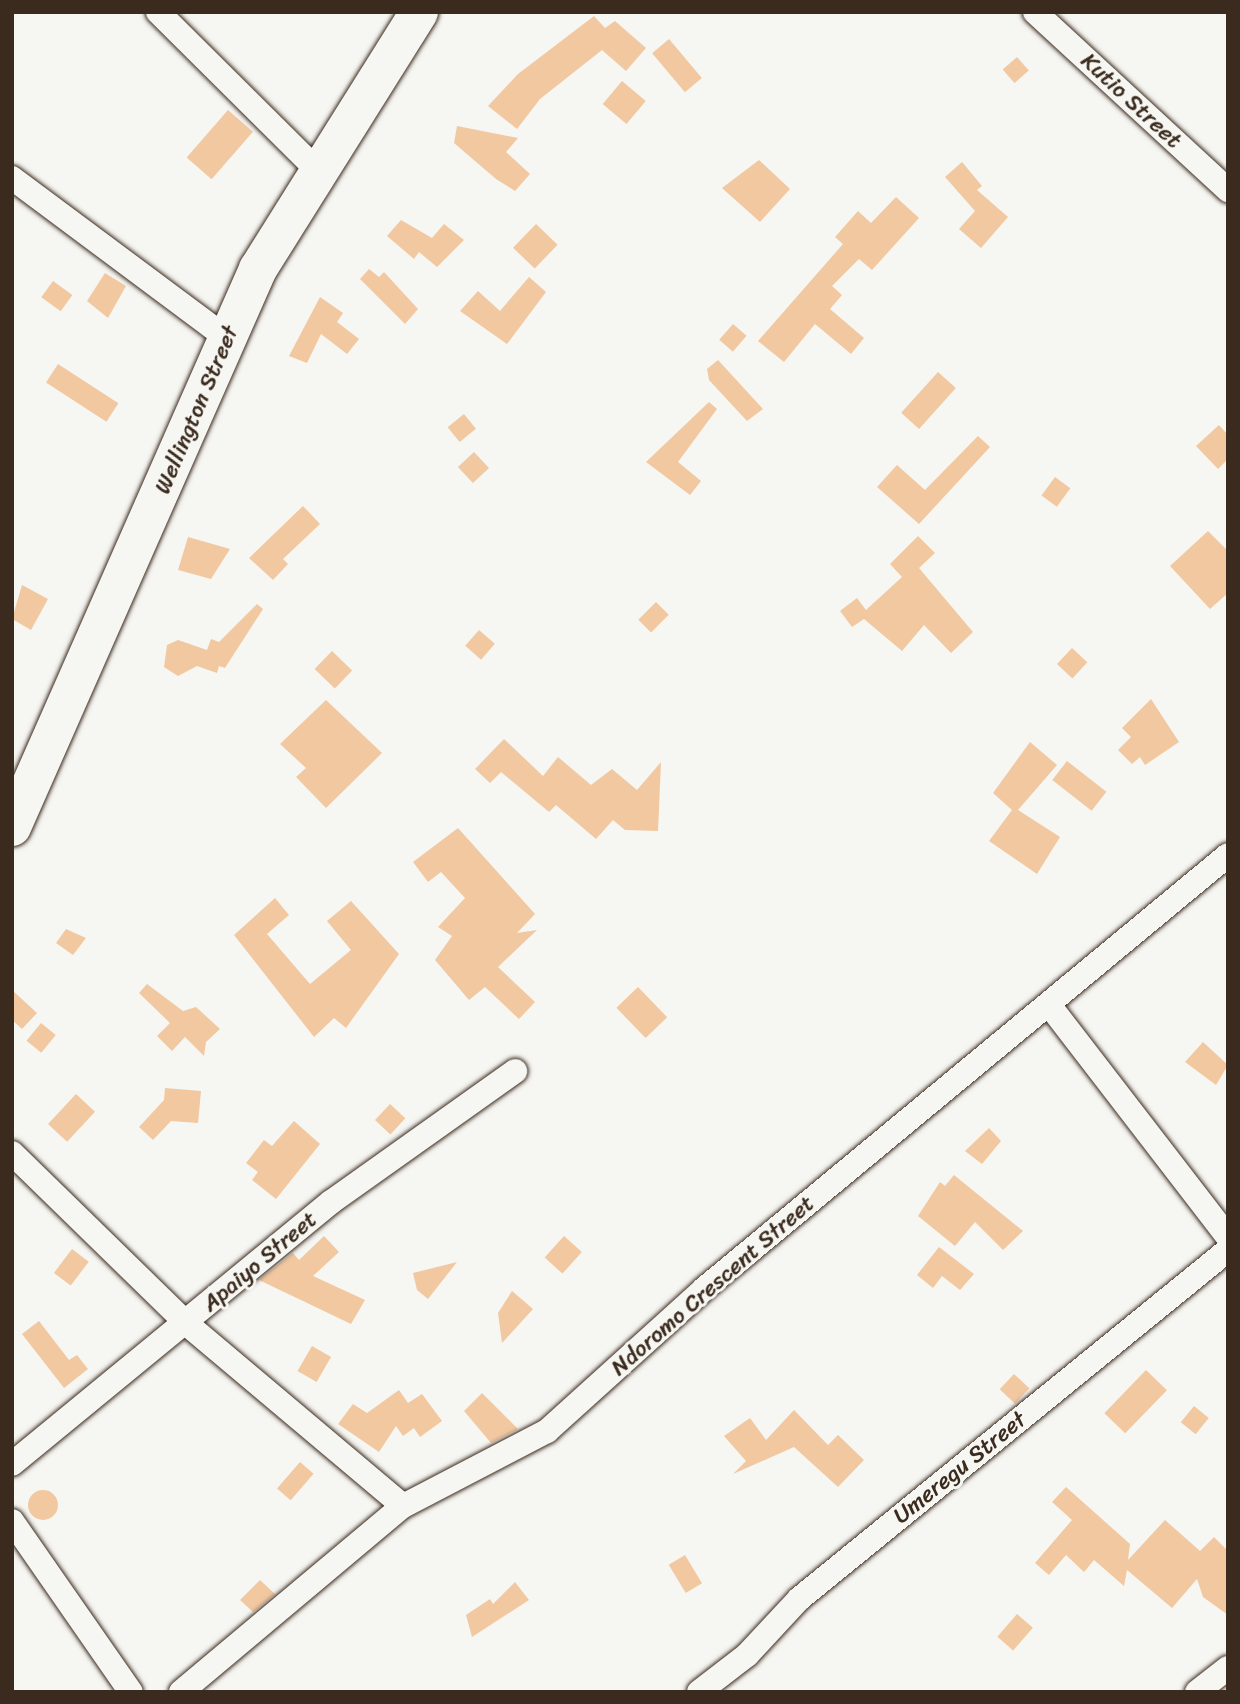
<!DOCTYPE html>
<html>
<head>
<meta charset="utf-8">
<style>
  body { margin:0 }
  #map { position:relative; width:1240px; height:1704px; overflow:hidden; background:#f6f6f2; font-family:Sriracha,sans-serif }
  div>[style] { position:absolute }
  .building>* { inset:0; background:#f2c8a1; transform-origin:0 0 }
  .round { border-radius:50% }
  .roads { filter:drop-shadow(0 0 2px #3b2a1e) drop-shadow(0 0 2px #3b2a1e) }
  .minor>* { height:24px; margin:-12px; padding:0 12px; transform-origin:12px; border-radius:12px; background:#f6f6f2 }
  .primary>* { height:38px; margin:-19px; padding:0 19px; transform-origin:19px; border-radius:19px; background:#f6f6f2 }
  span { translate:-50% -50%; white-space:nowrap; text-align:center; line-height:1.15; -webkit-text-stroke:6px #f6f6f2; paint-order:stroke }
  .street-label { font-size:23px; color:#3b2a1e }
  .frame { position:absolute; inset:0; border:14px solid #3b2a1e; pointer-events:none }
</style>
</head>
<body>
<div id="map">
  <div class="building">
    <div style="clip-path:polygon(594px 16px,605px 28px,615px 21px,646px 48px,626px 71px,602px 50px,540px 99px,517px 129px,488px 106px,518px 74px)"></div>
    <div style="left:669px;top:39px;width:51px;height:22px;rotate:50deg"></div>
    <div style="left:1017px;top:57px;width:18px;height:19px;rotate:49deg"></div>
    <div style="left:622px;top:81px;width:31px;height:30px;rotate:40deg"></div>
    <div style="left:228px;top:110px;width:33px;height:63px;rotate:41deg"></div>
    <div style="clip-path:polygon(457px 126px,518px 138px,506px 152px,530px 174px,515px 191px,496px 179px,454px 143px)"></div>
    <div style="clip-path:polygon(759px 160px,790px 189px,760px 222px,722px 188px)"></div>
    <div style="clip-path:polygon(962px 162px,982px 186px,977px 190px,1008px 217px,981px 248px,959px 229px,975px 211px,945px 177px)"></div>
    <div style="clip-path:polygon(896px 197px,919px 218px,872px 270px,859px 259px,832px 286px,842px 295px,830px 309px,864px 338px,851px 354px,815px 324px,784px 362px,758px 341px,843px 244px,835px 237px,858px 211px,871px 223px)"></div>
    <div style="clip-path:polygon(401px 220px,432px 238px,444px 224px,464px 240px,437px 267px,419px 252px,414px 259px,387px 236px)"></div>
    <div style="left:536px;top:224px;width:30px;height:33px;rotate:44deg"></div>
    <div style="clip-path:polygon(369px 269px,379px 277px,384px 272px,418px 309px,405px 324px,360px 279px)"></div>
    <div style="clip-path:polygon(105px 273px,126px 286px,108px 318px,87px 301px)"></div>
    <div style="clip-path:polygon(529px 277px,546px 292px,507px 344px,460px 311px,478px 291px,500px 311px)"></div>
    <div style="left:53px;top:281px;width:24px;height:20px;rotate:36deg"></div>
    <div style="clip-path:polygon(320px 297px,343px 313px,337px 322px,359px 339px,347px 354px,321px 334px,307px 363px,289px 356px)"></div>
    <div style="left:733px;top:324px;width:18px;height:21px;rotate:41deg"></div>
    <div style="clip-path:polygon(718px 360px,763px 409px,747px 421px,709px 380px,707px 369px)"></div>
    <div style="left:58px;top:364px;width:72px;height:22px;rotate:33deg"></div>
    <div style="left:938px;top:372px;width:24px;height:55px;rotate:42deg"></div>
    <div style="clip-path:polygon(709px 402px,717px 409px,678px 462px,701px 481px,690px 495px,646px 462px)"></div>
    <div style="left:464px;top:414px;width:19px;height:21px;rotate:51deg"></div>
    <div style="clip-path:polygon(1219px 425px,1228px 435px,1228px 459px,1218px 469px,1196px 446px)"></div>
    <div style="clip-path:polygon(978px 436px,990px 447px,919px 524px,877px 487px,897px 465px,925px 490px)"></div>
    <div style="left:474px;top:452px;width:22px;height:22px;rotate:47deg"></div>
    <div style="left:1055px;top:477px;width:19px;height:23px;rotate:36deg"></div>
    <div style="clip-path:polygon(303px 506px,320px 524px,283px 559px,288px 564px,273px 580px,249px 558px)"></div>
    <div style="clip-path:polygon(1208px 531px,1228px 551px,1228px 593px,1210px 609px,1170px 566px)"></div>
    <div style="clip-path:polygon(918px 536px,935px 553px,919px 568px,973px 632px,951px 653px,924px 625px,902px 651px,864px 619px,852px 627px,840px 611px,857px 598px,866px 610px,902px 577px,890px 564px)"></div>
    <div style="clip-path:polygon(188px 537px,230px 549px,211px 579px,178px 570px)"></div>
    <div style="clip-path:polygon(22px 585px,48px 599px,31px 630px,12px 619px)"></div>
    <div style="left:656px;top:602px;width:18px;height:25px;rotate:45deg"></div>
    <div style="clip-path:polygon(257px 604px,263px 609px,225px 668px,219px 666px,217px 673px,197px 666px,178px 676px,164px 667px,167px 645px,178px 640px,207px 650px,211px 639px,219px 642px)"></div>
    <div style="left:479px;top:630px;width:21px;height:21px;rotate:41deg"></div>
    <div style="left:1072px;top:648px;width:21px;height:22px;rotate:43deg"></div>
    <div style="left:332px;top:651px;width:28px;height:25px;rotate:44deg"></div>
    <div style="clip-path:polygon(1151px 699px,1179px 742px,1145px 765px,1140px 757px,1132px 764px,1118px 750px,1131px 737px,1122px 728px)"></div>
    <div style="clip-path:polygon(326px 700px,382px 753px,326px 808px,296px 777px,306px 768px,280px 744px)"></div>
    <div style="clip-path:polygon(504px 739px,543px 776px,558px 757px,591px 785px,612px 769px,637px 790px,661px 762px,658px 831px,625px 830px,613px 820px,596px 839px,556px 805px,549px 812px,501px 772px,490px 783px,475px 769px)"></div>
    <div style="clip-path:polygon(1030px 742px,1057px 765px,1018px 810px,1060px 837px,1037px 874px,989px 841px,1012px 810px,993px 793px)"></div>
    <div style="left:1067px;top:761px;width:50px;height:24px;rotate:38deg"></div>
    <div style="clip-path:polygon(458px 828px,535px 914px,517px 933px,537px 930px,498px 967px,535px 1002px,519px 1019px,485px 987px,469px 1000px,435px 960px,452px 936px,438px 927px,465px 898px,441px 872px,428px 882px,413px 862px)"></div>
    <div style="clip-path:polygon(275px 898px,289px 915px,267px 934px,310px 984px,351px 950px,327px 921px,351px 901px,399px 954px,346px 1028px,334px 1018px,314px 1037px,234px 935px)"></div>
    <div style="clip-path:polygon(66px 929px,86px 938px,73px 955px,56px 943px)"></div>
    <div style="clip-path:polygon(147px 984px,183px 1011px,196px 1007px,220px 1029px,206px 1042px,204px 1056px,185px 1037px,172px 1051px,157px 1036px,170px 1023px,139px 993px)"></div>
    <div style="left:638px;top:987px;width:42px;height:30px;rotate:46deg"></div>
    <div style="clip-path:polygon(12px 990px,37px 1013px,22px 1029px,12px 1020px)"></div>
    <div style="left:41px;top:1023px;width:19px;height:23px;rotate:39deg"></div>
    <div style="clip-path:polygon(1203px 1042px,1228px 1065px,1216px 1085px,1185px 1062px)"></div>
    <div style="clip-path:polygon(165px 1088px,201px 1091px,198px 1123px,171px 1121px,153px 1140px,139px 1127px,164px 1100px)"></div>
    <div style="left:76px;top:1094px;width:26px;height:41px;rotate:43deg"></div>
    <div style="left:390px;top:1104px;width:21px;height:22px;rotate:43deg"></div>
    <div style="clip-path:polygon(294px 1121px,320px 1144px,276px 1199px,252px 1180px,258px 1172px,246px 1163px,264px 1140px,272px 1146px)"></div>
    <div style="clip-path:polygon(989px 1128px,1001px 1141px,982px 1164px,965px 1151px)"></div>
    <div style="clip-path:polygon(954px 1175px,1023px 1231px,1003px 1250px,975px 1222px,955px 1246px,918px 1216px,940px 1182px,945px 1186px)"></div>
    <div style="clip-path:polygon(324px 1236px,339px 1252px,313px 1276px,365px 1300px,351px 1324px,259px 1280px,293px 1253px,299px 1260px)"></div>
    <div style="left:564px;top:1236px;width:24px;height:29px;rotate:42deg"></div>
    <div style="clip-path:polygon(939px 1247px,974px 1274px,960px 1290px,942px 1276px,933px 1288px,917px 1275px)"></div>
    <div style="left:72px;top:1249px;width:21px;height:30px;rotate:37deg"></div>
    <div style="clip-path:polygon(457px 1262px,428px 1299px,417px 1290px,413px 1273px)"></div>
    <div style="clip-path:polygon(512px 1291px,533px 1309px,502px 1343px,498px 1313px)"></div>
    <div style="clip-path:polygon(39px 1321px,69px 1360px,77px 1355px,88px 1369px,64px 1388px,22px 1334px)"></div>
    <div style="left:312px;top:1346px;width:22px;height:29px;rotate:30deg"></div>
    <div style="left:1146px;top:1370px;width:29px;height:60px;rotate:44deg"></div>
    <div style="left:1014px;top:1374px;width:21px;height:21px;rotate:43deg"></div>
    <div style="clip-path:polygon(399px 1390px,408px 1403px,422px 1394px,442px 1421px,420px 1437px,414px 1428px,403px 1436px,396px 1426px,379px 1452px,338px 1424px,353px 1404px,367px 1413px)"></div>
    <div style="clip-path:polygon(482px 1393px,518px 1429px,491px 1443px,464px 1411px)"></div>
    <div style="left:1194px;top:1406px;width:19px;height:21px;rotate:39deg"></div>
    <div style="clip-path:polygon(794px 1410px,828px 1445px,838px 1435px,864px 1460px,838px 1487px,794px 1447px,733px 1474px,746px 1461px,724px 1436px,750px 1418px,766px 1440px)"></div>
    <div style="left:300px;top:1462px;width:18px;height:35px;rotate:41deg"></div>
    <div style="clip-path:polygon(1066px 1487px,1130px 1544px,1128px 1560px,1165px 1520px,1200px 1551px,1214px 1537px,1228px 1551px,1228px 1615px,1203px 1597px,1197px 1579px,1172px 1608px,1127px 1570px,1124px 1586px,1094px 1560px,1084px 1572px,1066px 1555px,1049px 1575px,1035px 1563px,1072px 1520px,1052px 1502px)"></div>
    <div class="round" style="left:28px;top:1490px;width:30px;height:30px"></div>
    <div style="left:685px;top:1555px;width:33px;height:19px;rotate:59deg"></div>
    <div style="clip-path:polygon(260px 1580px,275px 1594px,253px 1612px,240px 1600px)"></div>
    <div style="clip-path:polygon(515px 1582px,529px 1600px,472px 1637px,466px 1615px,490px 1599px,493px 1604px)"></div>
    <div style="left:1017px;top:1614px;width:21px;height:30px;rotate:41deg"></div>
  </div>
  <div class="roads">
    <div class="minor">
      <div style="left:158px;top:12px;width:230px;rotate:44.8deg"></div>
      <div style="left:1035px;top:12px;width:263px;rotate:42.7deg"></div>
      <div style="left:12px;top:178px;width:268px;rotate:36.7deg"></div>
      <div style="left:1050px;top:1006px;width:292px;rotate:52.4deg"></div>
      <div style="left:12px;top:1153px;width:245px;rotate:44.3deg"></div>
      <div style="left:187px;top:1324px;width:282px;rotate:40.1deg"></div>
      <div style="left:12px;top:1464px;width:413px;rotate:-39.4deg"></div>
      <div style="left:331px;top:1202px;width:226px;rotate:-35.4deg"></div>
      <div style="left:12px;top:1521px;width:208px;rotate:55.2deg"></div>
      <div style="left:181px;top:1692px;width:290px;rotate:-40deg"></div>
      <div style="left:403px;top:1506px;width:162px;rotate:-27.5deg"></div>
      <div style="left:547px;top:1431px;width:212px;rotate:-42.1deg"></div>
      <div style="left:704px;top:1289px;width:680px;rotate:-39.63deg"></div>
      <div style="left:699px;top:1692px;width:61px;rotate:-37.6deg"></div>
      <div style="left:747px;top:1655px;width:76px;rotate:-47.1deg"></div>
      <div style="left:799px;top:1599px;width:553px;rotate:-39.13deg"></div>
      <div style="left:1197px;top:1692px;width:39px;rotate:-38deg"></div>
    </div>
    <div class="primary">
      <div style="left:12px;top:827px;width:610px;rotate:-66.21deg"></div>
      <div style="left:258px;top:269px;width:303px;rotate:-57.9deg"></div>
    </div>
  </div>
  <div class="street-label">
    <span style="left:1131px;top:101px;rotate:43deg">Kutio Street</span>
    <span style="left:197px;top:410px;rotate:-67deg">Wellington Street</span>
    <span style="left:260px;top:1262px;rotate:-40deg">Apaiyo Street</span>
    <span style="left:713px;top:1286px;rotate:-41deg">Ndoromo Crescent Street</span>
    <span style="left:960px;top:1468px;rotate:-39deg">Umeregu Street</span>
  </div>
  <div class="frame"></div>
</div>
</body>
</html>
